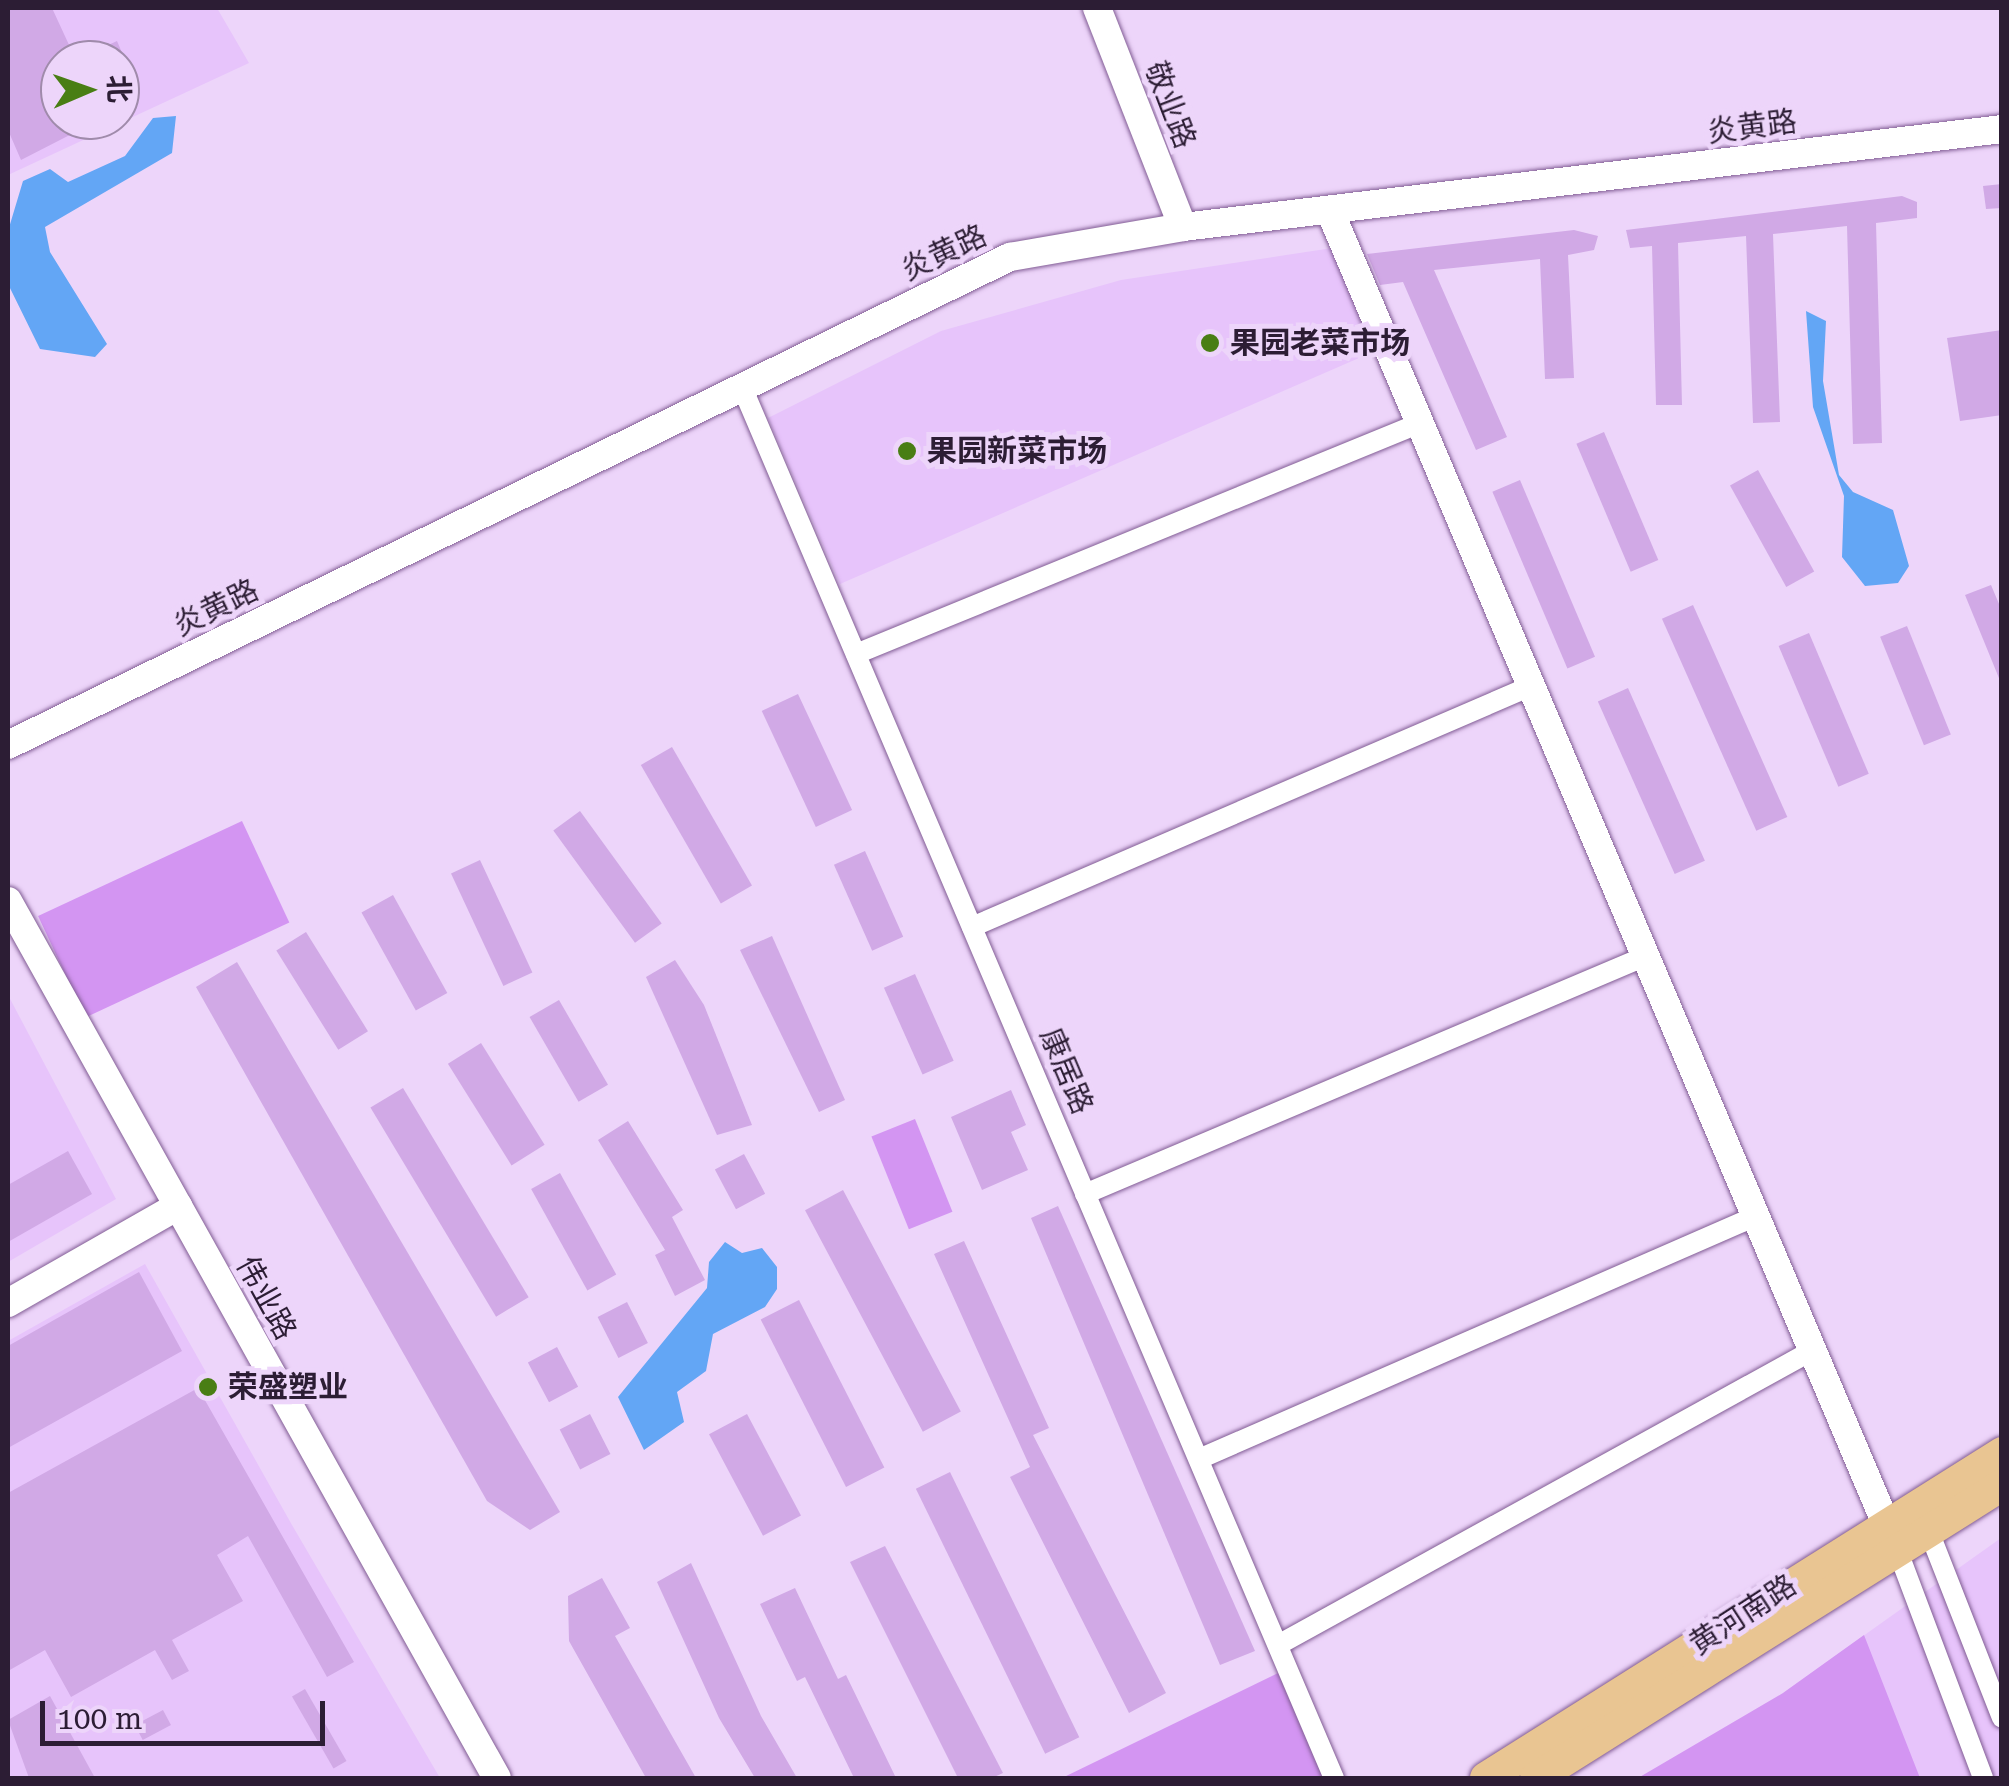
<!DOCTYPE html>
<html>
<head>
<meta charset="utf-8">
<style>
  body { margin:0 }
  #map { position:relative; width:2009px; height:1786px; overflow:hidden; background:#edd5fa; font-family:"Roboto Serif","Noto Sans SC",serif }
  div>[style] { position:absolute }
  .built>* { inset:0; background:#e7c4fb }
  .green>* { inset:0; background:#d395f2; transform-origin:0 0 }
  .water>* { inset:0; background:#63a6f5 }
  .building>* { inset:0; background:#d1a9e6; transform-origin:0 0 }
  .roads { filter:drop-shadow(0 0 2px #815c94) drop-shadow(0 0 2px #815c94) }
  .street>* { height:20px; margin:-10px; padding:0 10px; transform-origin:10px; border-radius:10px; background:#fff }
  .secondary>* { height:28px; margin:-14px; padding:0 14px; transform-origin:14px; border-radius:14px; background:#fff }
  .primary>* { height:32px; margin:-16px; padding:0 16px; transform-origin:16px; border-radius:16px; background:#e9c592 }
  .dots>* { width:28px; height:28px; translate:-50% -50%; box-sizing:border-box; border:5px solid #edd5fa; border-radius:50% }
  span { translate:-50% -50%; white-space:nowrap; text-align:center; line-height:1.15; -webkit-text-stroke:10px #edd5fa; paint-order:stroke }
  .street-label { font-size:30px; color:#2c1d34 }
  .poi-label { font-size:30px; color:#2c1d34; font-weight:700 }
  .left { translate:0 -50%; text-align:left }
  .frame { position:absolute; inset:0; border:10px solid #2c1d34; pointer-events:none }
  .north { position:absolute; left:40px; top:40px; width:100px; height:100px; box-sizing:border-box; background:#edd5fa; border:2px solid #a08bab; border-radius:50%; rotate:88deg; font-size:28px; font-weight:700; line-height:40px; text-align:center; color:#2c1d34 }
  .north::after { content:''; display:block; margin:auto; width:35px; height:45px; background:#497e14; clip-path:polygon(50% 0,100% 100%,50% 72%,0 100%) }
  .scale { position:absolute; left:40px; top:1701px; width:285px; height:45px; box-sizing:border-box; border:5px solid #2c1d34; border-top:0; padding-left:12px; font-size:30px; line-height:35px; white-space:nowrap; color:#2c1d34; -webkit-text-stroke:8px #edd5fa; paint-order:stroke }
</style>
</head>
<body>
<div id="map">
  <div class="built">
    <div style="clip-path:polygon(evenodd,8px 8px,217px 8px,249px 63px,8px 175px,8px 8px,60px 60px,120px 60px,120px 120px,60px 120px,60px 60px)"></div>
    <div style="clip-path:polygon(1339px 247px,1382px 348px,840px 584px,768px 418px,941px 331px,1121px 280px)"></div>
    <div style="clip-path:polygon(8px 995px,116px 1199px,8px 1262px)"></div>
    <div style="clip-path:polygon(145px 1264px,292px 1525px,440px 1778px,8px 1778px,8px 1341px)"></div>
    <div style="clip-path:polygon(2001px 1538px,2001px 1778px,1825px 1778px,1783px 1693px)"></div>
  </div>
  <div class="green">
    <div style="left:242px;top:821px;width:112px;height:225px;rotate:65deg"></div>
    <div style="left:915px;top:1119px;width:100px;height:47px;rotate:68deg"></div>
    <div style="clip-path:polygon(1864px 1635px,1920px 1778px,1638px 1778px,1783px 1693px)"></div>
    <div style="clip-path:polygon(1278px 1673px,1323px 1778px,1062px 1778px)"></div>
  </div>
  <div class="water">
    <div style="clip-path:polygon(176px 116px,172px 153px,45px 227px,50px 252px,107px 344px,95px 357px,40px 349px,8px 284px,8px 231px,23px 181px,50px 169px,68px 182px,125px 156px,153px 118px)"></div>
    <div style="clip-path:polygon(1806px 311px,1826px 321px,1823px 381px,1839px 475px,1853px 492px,1893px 510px,1909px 566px,1898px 583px,1865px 586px,1842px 557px,1844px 496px,1813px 407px)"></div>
    <div style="clip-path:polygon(725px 1242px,742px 1253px,762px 1248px,777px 1267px,777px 1289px,765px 1307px,713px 1334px,706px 1371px,677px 1392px,684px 1422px,644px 1450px,618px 1397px,707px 1288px,709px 1262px)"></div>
  </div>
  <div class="building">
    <div style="clip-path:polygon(8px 8px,52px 8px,76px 60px,117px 41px,123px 55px,112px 60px,60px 60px,60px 120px,99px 120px,21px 160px,8px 130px)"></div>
    <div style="clip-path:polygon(120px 63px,138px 103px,125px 109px,120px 99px)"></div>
    <div style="clip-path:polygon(2002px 184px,2002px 208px,1986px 209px,1983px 186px)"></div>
    <div style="clip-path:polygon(1902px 196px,1917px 202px,1917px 218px,1876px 223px,1882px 443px,1853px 444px,1847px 226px,1773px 234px,1780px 422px,1753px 423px,1746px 236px,1678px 243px,1682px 405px,1656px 405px,1652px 246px,1630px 248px,1626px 230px)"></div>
    <div style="clip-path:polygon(1574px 230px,1598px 236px,1594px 250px,1568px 255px,1574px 378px,1545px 379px,1540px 259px,1434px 270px,1507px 437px,1476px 450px,1403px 282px,1380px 285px,1367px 254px)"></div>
    <div style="clip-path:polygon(2002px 330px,2002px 415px,1960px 421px,1947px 338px)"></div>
    <div style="left:1604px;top:432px;width:139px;height:30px;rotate:67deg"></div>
    <div style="left:1758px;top:470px;width:116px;height:32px;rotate:61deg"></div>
    <div style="left:1520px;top:480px;width:192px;height:30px;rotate:67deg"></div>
    <div style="clip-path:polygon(1991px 585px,2002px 611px,2001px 683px,1965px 595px)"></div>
    <div style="left:1693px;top:605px;width:232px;height:34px;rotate:66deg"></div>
    <div style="left:1907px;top:626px;width:117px;height:29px;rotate:68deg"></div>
    <div style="left:1809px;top:633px;width:153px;height:33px;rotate:67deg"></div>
    <div style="left:1628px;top:688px;width:189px;height:33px;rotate:66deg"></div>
    <div style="left:798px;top:694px;width:128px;height:40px;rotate:65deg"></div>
    <div style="left:672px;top:747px;width:160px;height:36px;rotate:60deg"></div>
    <div style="left:580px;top:811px;width:139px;height:33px;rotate:54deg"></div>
    <div style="left:865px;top:851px;width:94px;height:34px;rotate:66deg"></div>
    <div style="left:480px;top:860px;width:124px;height:32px;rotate:65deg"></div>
    <div style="left:393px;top:895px;width:112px;height:36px;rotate:61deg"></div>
    <div style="left:306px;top:932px;width:117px;height:35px;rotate:58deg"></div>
    <div style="clip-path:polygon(772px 936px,845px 1100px,819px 1112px,740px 950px)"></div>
    <div style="clip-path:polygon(675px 960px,704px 1005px,752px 1125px,717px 1135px,646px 977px)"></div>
    <div style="clip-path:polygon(237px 962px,560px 1512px,530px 1530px,487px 1501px,196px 987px)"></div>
    <div style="left:915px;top:974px;width:95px;height:34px;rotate:66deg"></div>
    <div style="left:559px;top:1000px;width:98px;height:34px;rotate:60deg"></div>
    <div style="left:481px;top:1043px;width:120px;height:39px;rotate:58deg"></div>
    <div style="left:403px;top:1088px;width:244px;height:38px;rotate:59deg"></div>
    <div style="clip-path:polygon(1011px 1090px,1026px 1125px,1011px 1132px,1028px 1170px,982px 1190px,951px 1117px)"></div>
    <div style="clip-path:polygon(628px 1121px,683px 1210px,672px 1217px,705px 1280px,675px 1296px,655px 1255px,665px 1250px,598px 1140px)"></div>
    <div style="clip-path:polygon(68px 1151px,92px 1194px,8px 1242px,8px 1185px)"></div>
    <div style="left:744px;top:1154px;width:45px;height:33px;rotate:62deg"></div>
    <div style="left:560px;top:1173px;width:116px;height:33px;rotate:61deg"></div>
    <div style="left:843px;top:1190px;width:251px;height:43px;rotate:62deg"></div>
    <div style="clip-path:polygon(1058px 1206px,1255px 1651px,1220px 1665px,1031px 1218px)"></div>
    <div style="clip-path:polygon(964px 1241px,1049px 1428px,1033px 1435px,1166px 1693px,1129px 1713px,1010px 1477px,1030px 1467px,934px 1254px)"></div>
    <div style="clip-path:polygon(139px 1272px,182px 1351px,8px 1448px,8px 1346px)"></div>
    <div style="left:799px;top:1300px;width:188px;height:43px;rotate:63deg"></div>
    <div style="left:627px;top:1302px;width:46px;height:33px;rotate:63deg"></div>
    <div style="left:557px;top:1347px;width:45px;height:33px;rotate:62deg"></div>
    <div style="clip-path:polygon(198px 1388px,354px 1662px,327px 1677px,248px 1536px,217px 1555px,243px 1601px,172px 1640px,189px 1671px,172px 1680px,155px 1650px,71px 1697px,45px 1650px,8px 1671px,8px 1493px)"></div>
    <div style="left:590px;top:1414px;width:45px;height:34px;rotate:63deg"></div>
    <div style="left:747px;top:1414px;width:115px;height:43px;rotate:62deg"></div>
    <div style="left:950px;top:1472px;width:295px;height:38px;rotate:64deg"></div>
    <div style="clip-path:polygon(885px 1546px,1003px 1773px,992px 1778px,958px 1778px,850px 1562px)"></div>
    <div style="clip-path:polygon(691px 1563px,761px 1716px,797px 1778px,755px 1778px,719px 1718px,657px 1582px)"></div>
    <div style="clip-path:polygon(602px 1578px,630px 1628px,615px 1636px,696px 1778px,646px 1778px,569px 1641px,568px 1596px)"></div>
    <div style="clip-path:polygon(795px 1588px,838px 1679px,846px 1675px,896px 1778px,854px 1778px,805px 1677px,797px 1681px,760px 1604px)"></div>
    <div style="left:305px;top:1689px;width:83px;height:15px;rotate:60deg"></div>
    <div style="clip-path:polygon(50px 1696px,95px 1778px,29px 1778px,8px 1720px)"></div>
    <div style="left:163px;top:1710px;width:17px;height:32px;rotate:62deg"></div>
  </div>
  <div class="roads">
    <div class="street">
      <div style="left:742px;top:387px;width:1512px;rotate:66.95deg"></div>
      <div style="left:856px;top:654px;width:609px;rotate:-22.27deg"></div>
      <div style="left:972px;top:927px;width:609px;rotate:-23.32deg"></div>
      <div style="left:1085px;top:1194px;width:609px;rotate:-22.99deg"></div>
      <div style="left:1199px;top:1459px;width:608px;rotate:-23.57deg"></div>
      <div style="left:1926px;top:1524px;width:208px;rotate:68.6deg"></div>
      <div style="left:1897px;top:1549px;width:245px;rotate:69.4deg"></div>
      <div style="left:1278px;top:1645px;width:611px;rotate:-28.87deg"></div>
    </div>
    <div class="secondary">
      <div style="left:1097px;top:8px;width:235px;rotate:68.6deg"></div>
      <div style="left:1330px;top:211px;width:1449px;rotate:67.05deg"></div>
      <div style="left:8px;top:745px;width:1115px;rotate:-25.97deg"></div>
      <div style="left:1010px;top:257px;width:176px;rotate:-9.8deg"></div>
      <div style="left:1183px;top:227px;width:825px;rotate:-6.82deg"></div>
      <div style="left:8px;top:901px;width:1004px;rotate:60.86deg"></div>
      <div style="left:8px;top:1303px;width:196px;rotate:-29.7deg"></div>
    </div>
    <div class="primary">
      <div style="left:1486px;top:1778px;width:610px;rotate:-32.2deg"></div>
      <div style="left:1536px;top:1778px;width:550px;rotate:-32.16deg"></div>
    </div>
  </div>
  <div class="dots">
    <div style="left:1210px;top:343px;background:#497e14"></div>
    <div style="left:907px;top:451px;background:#497e14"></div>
    <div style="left:208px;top:1387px;background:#497e14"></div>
  </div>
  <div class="street-label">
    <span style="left:1170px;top:105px;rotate:69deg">敬业路</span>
    <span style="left:1752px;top:127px;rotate:-7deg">炎黄路</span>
    <span style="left:944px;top:253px;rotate:-25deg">炎黄路</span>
    <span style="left:216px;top:608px;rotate:-26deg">炎黄路</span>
    <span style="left:1066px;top:1071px;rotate:67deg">康居路</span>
    <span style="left:266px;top:1298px;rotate:61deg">伟业路</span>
    <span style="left:1743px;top:1615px;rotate:-33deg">黄河南路</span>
  </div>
  <div class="poi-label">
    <span class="left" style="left:1230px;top:343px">果园老菜市场</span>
    <span class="left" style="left:927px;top:451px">果园新菜市场</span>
    <span class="left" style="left:228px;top:1387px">荣盛塑业</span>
  </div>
  <div class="frame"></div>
  <div class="north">北</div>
  <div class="scale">100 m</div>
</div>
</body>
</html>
